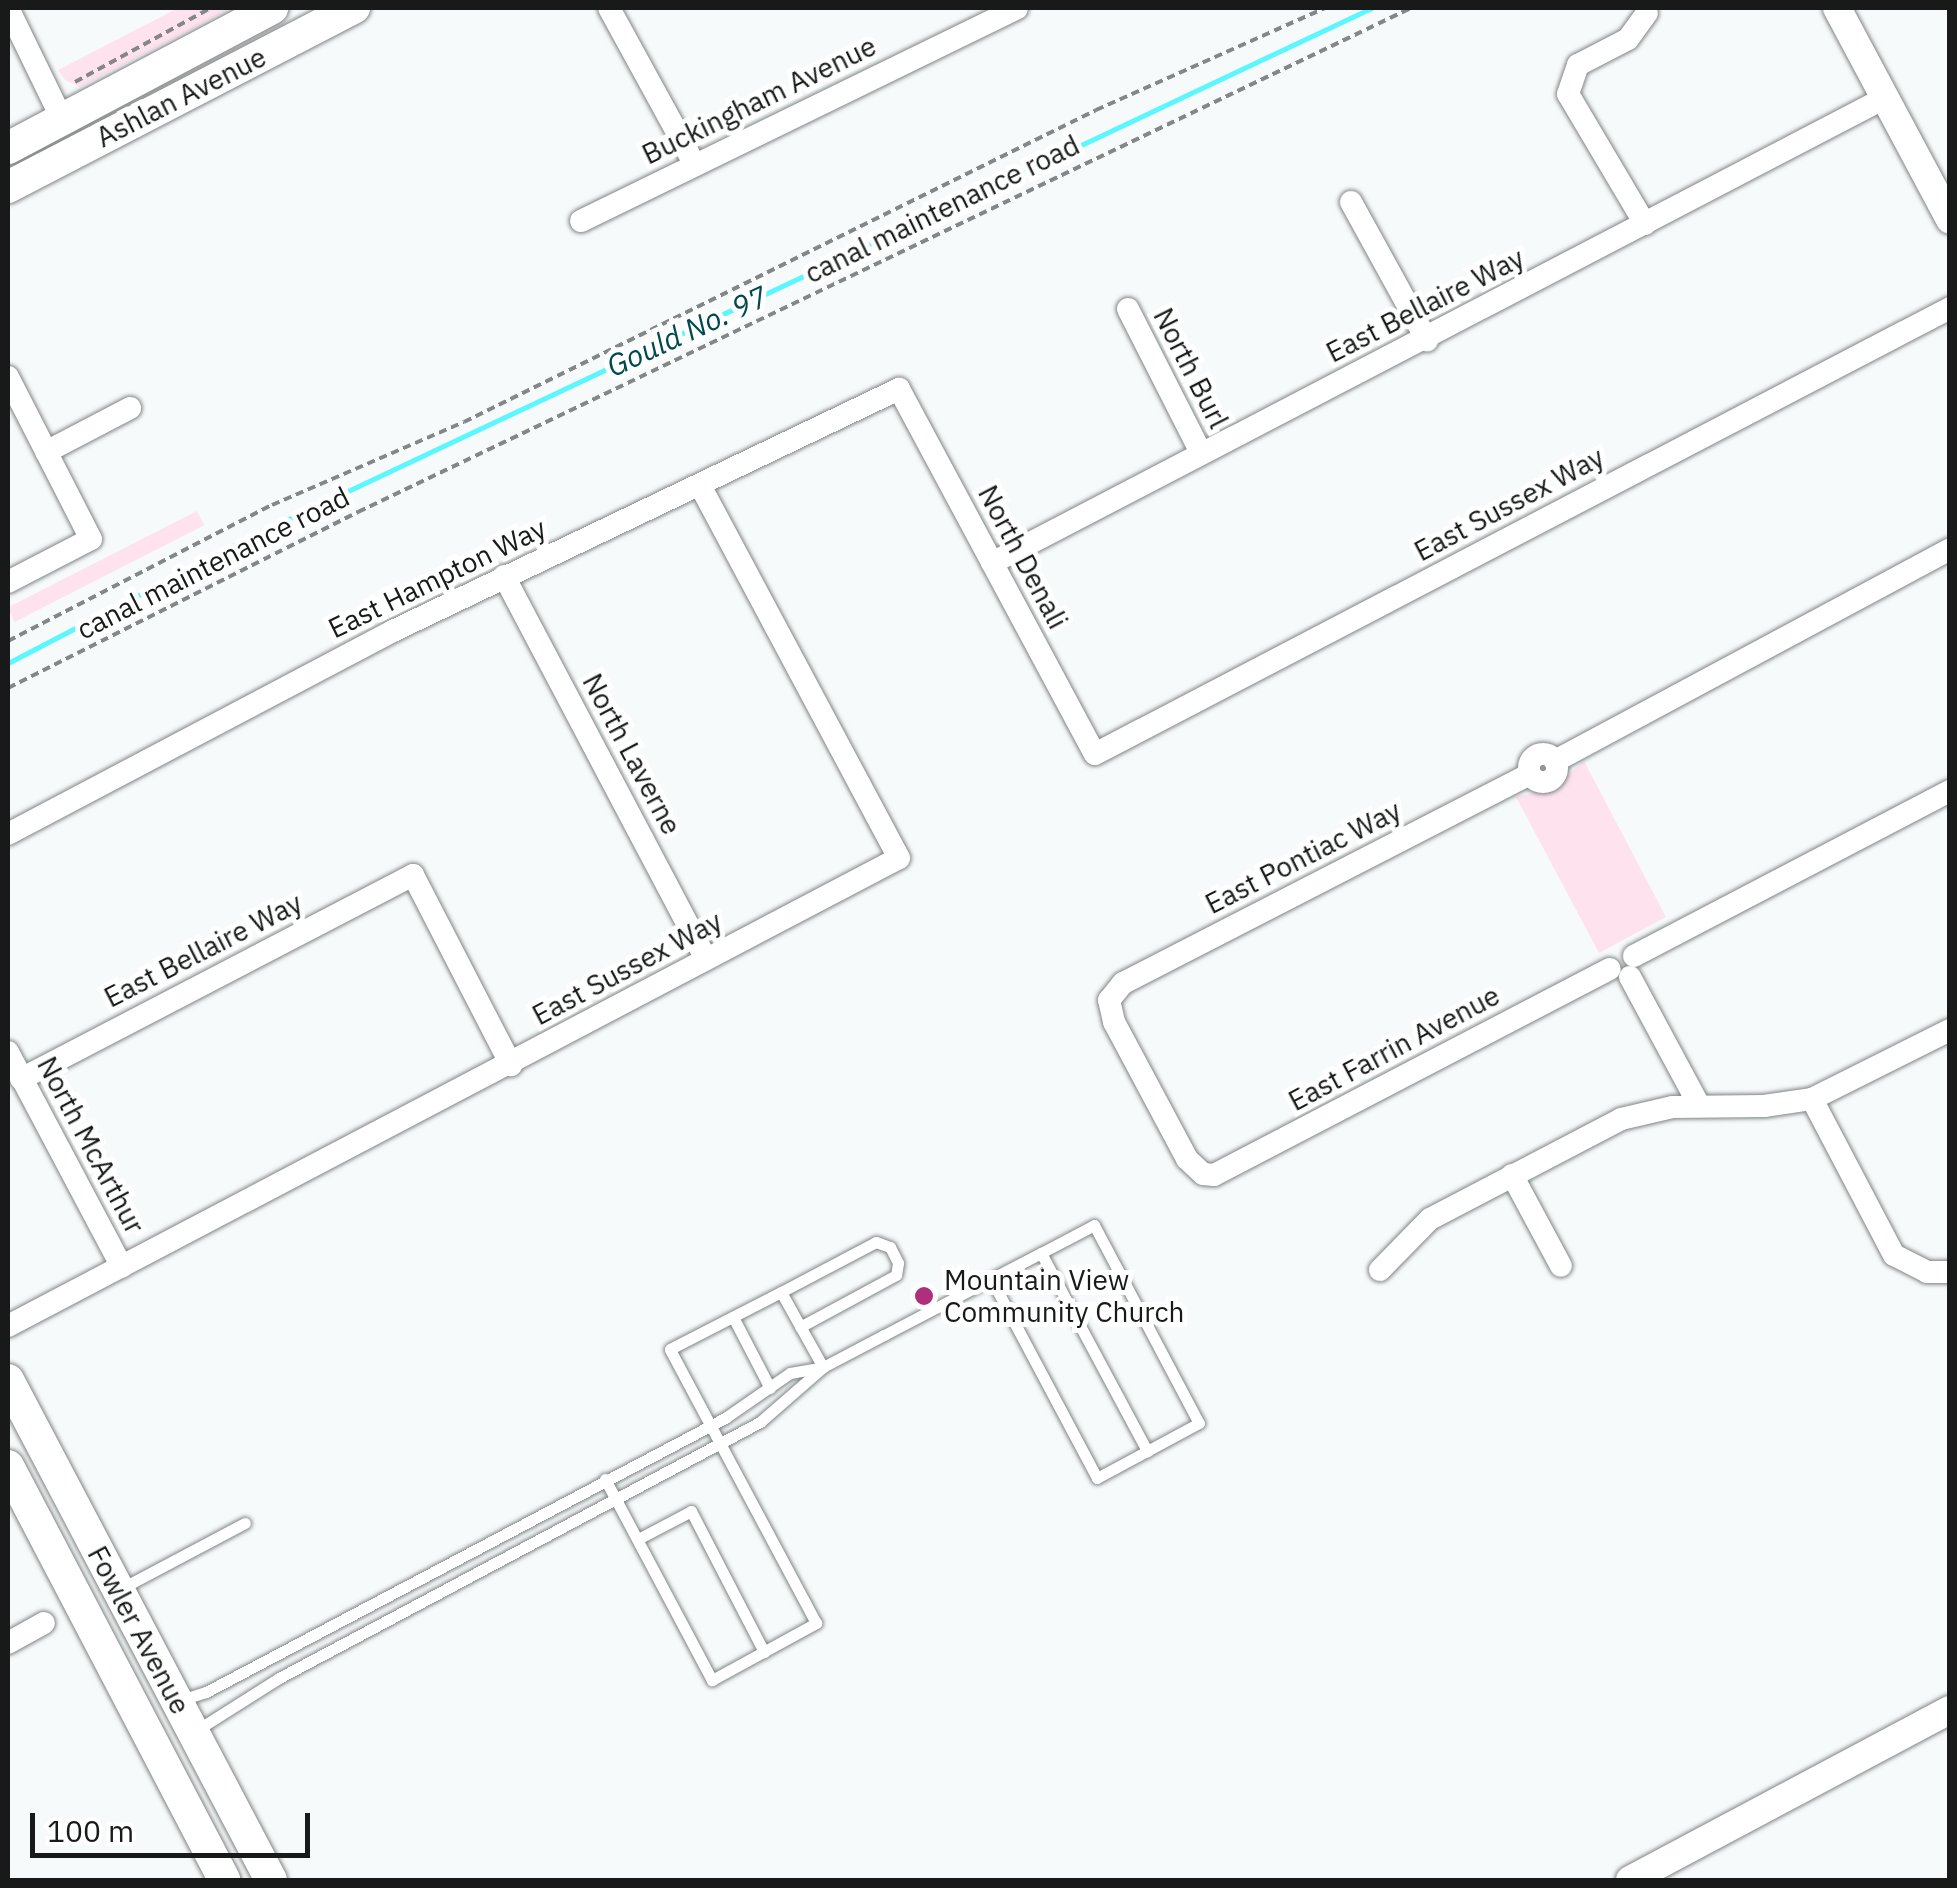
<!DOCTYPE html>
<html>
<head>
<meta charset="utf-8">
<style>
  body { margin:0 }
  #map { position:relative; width:1957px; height:1888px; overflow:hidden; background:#f6fafa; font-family:"IBM Plex Sans",sans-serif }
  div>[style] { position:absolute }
  .green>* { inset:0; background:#fee3ef; transform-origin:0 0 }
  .stream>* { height:5px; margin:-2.5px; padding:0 2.5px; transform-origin:2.5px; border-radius:2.5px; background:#5cf6ff }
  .path>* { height:4px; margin-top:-2px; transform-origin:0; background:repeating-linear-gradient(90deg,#848787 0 8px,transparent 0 13px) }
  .roads { filter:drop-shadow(0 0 2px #808484) drop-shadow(0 0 2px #808484) }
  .service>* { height:11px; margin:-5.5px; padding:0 5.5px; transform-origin:5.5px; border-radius:5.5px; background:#fff }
  .minor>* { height:22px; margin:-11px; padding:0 11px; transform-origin:11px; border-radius:11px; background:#fff }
  .minor>.ring { margin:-11px; padding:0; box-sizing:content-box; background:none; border:22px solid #fff; border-radius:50% }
  .tertiary>* { height:28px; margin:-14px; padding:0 14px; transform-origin:14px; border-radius:14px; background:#fff }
  .secondary>* { height:32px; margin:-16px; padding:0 16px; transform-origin:16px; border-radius:16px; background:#fff }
  .dots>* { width:28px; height:28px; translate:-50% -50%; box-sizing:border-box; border:5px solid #fff; border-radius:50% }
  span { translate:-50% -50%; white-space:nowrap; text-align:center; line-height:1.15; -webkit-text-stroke:10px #fff; paint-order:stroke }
  .street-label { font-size:28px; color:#181a1a }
  .poi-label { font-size:28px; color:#181a1a }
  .left { translate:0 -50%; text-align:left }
  .water-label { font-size:30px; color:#004a4d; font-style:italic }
  .frame { position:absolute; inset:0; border:10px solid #181a1a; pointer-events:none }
  .scale { position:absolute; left:30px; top:1813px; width:280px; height:45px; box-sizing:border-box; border:5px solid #181a1a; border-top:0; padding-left:12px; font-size:30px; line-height:35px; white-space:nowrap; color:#181a1a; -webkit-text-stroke:8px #fff; paint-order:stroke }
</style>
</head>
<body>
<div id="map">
  <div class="green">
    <div style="clip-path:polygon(178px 8px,232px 8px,80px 87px,65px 80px,58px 70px)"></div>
    <div style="left:197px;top:511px;width:16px;height:213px;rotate:63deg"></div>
    <div style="clip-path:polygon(1584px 761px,1666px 917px,1599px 953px,1516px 797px,1553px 788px)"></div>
  </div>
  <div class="stream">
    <div style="left:8px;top:663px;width:262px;rotate:-27.5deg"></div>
    <div style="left:240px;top:542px;width:1251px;rotate:-25.27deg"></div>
  </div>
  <div class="path">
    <div style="left:75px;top:82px;width:155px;rotate:-28.6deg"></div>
    <div style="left:8px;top:641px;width:297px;rotate:-27.3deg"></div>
    <div style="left:272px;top:505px;width:209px;rotate:-23.4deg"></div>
    <div style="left:464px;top:422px;width:705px;rotate:-26.27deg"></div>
    <div style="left:1096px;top:110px;width:251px;rotate:-24deg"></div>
    <div style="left:8px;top:688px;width:392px;rotate:-26.7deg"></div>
    <div style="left:358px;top:512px;width:1167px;rotate:-25.58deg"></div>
  </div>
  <div class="roads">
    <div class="service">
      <div style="left:1041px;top:1253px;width:225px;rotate:61.8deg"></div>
      <div style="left:781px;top:1292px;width:107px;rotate:-27.8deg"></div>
      <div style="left:876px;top:1242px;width:15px;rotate:20deg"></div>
      <div style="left:890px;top:1247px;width:18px;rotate:63deg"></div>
      <div style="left:898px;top:1263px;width:12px;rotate:99deg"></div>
      <div style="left:896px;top:1275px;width:109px;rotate:151.6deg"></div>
      <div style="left:733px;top:1317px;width:80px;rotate:62.5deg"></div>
      <div style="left:605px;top:1479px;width:228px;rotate:62deg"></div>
      <div style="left:712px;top:1680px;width:119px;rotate:-28.7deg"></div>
      <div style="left:816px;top:1623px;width:310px;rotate:-118.1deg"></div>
      <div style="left:670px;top:1349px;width:125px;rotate:-27.2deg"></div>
      <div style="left:781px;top:1292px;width:86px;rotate:60.8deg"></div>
      <div style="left:638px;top:1539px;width:60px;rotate:-27.8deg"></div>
      <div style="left:691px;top:1511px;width:159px;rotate:62.6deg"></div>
      <div style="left:122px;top:1588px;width:139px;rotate:-27.9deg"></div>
      <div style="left:181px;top:1700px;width:26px;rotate:-18deg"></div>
      <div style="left:206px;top:1692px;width:587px;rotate:-27.83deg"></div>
      <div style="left:725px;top:1418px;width:79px;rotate:-34.7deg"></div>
      <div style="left:790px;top:1373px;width:34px;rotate:-10deg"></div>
      <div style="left:197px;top:1730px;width:97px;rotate:-32.4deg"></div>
      <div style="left:279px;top:1678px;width:545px;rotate:-28.02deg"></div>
      <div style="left:760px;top:1422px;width:84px;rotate:-41.1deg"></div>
      <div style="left:823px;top:1367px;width:69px;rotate:-27.7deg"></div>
      <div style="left:884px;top:1335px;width:121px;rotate:-27.6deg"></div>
      <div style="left:991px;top:1279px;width:56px;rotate:-27.5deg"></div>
      <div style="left:1041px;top:1253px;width:60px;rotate:-27.8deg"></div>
      <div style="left:1094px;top:1225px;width:224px;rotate:62.1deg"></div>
      <div style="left:1199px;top:1423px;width:116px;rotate:151.7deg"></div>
      <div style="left:1097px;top:1478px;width:225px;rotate:-118deg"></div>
    </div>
    <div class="minor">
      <div style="left:8px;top:8px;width:123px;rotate:64.1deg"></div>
      <div style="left:609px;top:8px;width:179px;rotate:61.3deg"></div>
      <div style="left:1351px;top:202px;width:158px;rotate:61.2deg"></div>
      <div style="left:581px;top:221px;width:485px;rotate:-26deg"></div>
      <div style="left:1645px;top:224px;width:151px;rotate:-120.6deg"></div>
      <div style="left:1568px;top:94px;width:31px;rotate:-71deg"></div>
      <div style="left:1578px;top:65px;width:56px;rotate:-27.5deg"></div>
      <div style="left:1628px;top:39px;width:32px;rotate:-54deg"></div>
      <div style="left:1128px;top:309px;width:161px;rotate:63.1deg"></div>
      <div style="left:8px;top:377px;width:182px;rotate:62.9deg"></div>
      <div style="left:91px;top:539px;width:93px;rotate:152.6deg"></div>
      <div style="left:46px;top:452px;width:95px;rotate:-27.6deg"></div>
      <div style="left:992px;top:563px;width:1007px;rotate:-27.51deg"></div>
      <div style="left:504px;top:576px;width:433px;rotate:62.2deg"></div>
      <div class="ring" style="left:1529px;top:754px;width:6px;height:6px"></div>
      <div style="left:1555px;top:761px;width:448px;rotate:-28.2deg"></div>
      <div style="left:1530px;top:774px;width:458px;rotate:152.8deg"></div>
      <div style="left:1123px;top:983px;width:22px;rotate:129deg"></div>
      <div style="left:1109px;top:1000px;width:23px;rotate:77deg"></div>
      <div style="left:1114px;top:1022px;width:155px;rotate:61.9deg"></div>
      <div style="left:1187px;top:1159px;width:22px;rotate:43deg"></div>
      <div style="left:1203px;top:1174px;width:11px;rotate:5deg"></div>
      <div style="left:1214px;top:1175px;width:446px;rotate:-27.5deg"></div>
      <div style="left:8px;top:834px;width:437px;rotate:-27.8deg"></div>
      <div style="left:395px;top:630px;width:559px;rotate:-25.56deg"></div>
      <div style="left:899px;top:389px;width:414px;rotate:61.8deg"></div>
      <div style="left:1095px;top:754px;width:964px;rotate:-27.55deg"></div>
      <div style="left:1634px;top:956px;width:356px;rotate:-27.6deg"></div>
      <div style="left:1630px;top:977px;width:145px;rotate:61.7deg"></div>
      <div style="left:8px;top:1052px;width:243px;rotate:62.1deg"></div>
      <div style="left:21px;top:1079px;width:442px;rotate:-27.5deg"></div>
      <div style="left:413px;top:875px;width:214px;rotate:62.7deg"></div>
      <div style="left:1812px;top:1099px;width:176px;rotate:62.3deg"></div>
      <div style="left:1894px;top:1255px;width:37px;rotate:27deg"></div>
      <div style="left:1927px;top:1272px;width:23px"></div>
      <div style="left:1512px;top:1175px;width:103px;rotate:61.7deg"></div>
      <div style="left:1380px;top:1270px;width:71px;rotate:-45.6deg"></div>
      <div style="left:1430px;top:1219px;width:216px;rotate:-27.6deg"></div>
      <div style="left:1621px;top:1119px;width:53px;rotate:-13deg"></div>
      <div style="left:1673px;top:1107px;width:91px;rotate:-0.6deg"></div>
      <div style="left:1764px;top:1106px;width:49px;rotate:-8.3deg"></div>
      <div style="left:1812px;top:1099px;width:154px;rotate:-26.6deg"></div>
      <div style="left:8px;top:1326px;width:1006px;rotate:-27.71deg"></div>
      <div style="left:899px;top:858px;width:423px;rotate:-118.1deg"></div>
      <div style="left:8px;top:1643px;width:41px;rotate:-29.1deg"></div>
    </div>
    <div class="tertiary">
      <div style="left:1837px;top:8px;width:240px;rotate:61.9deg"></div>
      <div style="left:1630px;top:1880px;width:362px;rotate:-28deg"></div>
    </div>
    <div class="secondary">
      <div style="left:8px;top:148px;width:299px;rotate:-27.9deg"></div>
      <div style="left:8px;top:187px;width:390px;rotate:-27.4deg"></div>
      <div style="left:8px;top:1380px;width:565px;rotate:62.26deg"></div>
      <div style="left:8px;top:1466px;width:467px;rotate:62.4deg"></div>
    </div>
  </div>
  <div class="dots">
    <div style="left:924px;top:1296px;background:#af2f7c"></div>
  </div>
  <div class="street-label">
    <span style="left:181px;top:97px;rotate:-27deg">Ashlan Avenue</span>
    <span style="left:759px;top:100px;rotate:-26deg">Buckingham Avenue</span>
    <span style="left:942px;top:209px;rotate:-26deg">canal maintenance road</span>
    <span style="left:1425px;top:305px;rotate:-27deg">East Bellaire Way</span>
    <span style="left:1191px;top:368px;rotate:63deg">North Burl</span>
    <span style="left:1509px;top:504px;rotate:-28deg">East Sussex Way</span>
    <span style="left:1023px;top:557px;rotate:62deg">North Denali</span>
    <span style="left:213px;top:563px;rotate:-27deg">canal maintenance road</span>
    <span style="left:437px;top:578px;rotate:-26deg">East Hampton Way</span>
    <span style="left:632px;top:754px;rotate:62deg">North Laverne</span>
    <span style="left:1303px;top:857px;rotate:-27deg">East Pontiac Way</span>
    <span style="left:203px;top:950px;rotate:-27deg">East Bellaire Way</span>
    <span style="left:627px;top:968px;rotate:-28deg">East Sussex Way</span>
    <span style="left:1394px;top:1048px;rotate:-28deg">East Farrin Avenue</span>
    <span style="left:91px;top:1145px;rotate:62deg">North McArthur</span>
    <span style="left:139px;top:1630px;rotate:62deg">Fowler Avenue</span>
  </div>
  <div class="poi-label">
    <span class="left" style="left:944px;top:1296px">Mountain View<br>Community Church</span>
  </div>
  <div class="water-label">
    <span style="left:687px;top:331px;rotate:-25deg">Gould No. 97</span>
  </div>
  <div class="frame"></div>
  <div class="scale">100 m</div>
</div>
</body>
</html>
